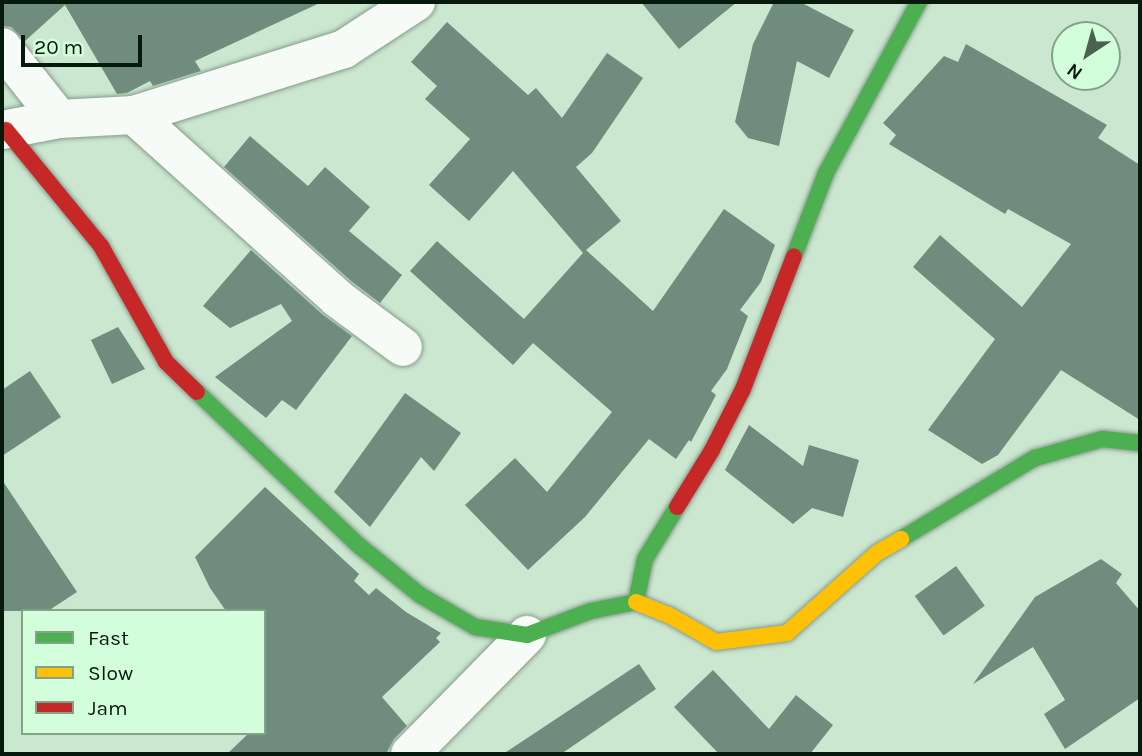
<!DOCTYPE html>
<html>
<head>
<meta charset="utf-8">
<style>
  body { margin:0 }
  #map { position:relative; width:1142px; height:756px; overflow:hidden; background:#cbe7d0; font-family:Karla,sans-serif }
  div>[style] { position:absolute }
  .building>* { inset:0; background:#6f8c7e; transform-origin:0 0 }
  .roads { filter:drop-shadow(0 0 2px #859b8a) drop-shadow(0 0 2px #859b8a) }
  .street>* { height:38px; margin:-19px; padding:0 19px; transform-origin:19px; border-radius:19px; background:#f7fbf8 }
  .fast>* { height:16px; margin:-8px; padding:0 8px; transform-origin:8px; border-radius:8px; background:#4caf50 }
  .slow>* { height:16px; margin:-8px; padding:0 8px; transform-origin:8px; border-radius:8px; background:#ffc107 }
  .jam>* { height:16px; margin:-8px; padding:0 8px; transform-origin:8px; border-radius:8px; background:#c62828 }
  span { translate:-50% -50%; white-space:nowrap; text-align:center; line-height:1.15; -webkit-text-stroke:7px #d3fedb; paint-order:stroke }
  .frame { position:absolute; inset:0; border:4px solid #061a0b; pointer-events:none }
  .legend { position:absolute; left:21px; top:609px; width:245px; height:126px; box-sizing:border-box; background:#d3fedb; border:2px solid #81a388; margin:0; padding:9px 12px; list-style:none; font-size:21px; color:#061a0b }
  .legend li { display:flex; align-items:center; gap:14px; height:35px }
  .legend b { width:35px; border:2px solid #81a388 }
  .north { position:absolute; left:1051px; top:21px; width:70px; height:70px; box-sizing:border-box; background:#d3fedb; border:2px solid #81a388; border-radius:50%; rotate:216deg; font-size:19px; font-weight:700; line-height:28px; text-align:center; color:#061a0b }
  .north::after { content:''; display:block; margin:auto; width:24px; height:32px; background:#4b6250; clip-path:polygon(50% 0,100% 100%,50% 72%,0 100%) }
  .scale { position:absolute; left:21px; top:35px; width:121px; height:32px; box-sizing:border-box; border:4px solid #061a0b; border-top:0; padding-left:9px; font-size:21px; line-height:24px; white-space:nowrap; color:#061a0b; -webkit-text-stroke:5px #d3fedb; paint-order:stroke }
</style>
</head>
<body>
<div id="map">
  <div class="building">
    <div style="clip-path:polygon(2px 2px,322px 2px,195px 61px,201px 71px,153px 86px,150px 81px,127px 93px,117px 94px,65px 5px,25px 41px,11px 27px,2px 26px)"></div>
    <div style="clip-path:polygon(641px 2px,737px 2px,679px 49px)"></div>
    <div style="clip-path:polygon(774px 2px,800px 2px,854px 30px,829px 78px,797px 61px,779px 146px,748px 138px,735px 122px,753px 44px)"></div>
    <div style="clip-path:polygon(447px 22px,528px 95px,536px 88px,562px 118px,607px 53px,643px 78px,592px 153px,576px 167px,621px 221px,586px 250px,653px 311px,724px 209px,775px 245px,761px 282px,740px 310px,748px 316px,727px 369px,711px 391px,716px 395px,691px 442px,689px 440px,676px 459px,649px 439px,585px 517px,528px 570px,465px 505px,515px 458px,547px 492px,612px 412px,533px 343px,513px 365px,410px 271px,437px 241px,524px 319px,583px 253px,513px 171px,469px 221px,429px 185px,470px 139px,425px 99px,437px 86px,411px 62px)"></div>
    <div style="clip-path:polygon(966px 44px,1107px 125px,1098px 138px,1140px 165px,1140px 420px,1061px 370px,998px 455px,982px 464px,928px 430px,995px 339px,913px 267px,940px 235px,1022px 307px,1071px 244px,1008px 209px,1005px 214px,889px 144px,896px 135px,883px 123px,944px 56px,958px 62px)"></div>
    <div style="clip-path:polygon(250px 136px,308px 186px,325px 167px,370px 207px,349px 231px,402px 275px,380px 303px,351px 281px,224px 167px)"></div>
    <div style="clip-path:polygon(251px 250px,322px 314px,352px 336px,296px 410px,282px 400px,266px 418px,215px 377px,292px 321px,281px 304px,230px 328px,203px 306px)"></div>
    <div style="clip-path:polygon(118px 327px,145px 369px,112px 384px,91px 340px)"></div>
    <div style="clip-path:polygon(30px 371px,61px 417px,2px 456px,2px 390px)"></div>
    <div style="clip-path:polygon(405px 393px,461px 433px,434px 471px,421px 457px,370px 527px,334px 492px)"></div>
    <div style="clip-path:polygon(749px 425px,803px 466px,809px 445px,859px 460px,843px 517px,812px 508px,793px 524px,725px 470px)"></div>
    <div style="clip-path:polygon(2px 480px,77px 592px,48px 611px,2px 611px)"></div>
    <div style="clip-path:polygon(265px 487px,359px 574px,354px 581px,369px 595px,376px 588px,406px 612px,441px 633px,436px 638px,440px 642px,382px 697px,407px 726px,394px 739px,386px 754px,227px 754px,249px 733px,264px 733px,264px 611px,226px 611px,210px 588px,195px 557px)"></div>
    <div style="clip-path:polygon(1101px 559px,1122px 574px,1116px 583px,1140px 611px,1140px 698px,1065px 749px,1044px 714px,1065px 700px,1033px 647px,973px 684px,1035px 597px)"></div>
    <div style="left:956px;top:566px;width:49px;height:51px;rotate:54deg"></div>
    <div style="clip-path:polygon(639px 664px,656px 689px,561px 754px,503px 754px)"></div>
    <div style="clip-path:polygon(713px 670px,769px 729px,796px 695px,833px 725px,810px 754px,719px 754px,674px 707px)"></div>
  </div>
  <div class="roads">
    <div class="street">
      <div style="left:2px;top:47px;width:92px;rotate:51.6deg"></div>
      <div style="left:134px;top:115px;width:273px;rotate:42deg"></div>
      <div style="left:337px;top:298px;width:82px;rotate:36.6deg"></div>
      <div style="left:2px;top:130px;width:58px;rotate:-10.9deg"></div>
      <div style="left:59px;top:119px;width:75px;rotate:-3.1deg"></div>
      <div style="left:134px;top:115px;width:220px;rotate:-17.4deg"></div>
      <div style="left:344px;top:49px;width:86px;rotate:-33.1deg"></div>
      <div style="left:410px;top:754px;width:167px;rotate:-45.5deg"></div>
    </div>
    <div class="fast">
      <div style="left:794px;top:256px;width:89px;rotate:-68.9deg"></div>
      <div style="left:826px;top:173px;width:195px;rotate:-61.5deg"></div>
      <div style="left:197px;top:392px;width:221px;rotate:43.5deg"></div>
      <div style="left:357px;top:544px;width:81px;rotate:39deg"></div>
      <div style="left:420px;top:595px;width:64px;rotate:30.2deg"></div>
      <div style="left:475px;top:627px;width:53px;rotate:8.7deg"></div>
      <div style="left:527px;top:635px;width:68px;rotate:-20.6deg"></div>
      <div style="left:591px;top:611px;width:46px;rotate:-11.3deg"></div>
      <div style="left:636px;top:602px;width:44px;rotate:-78.2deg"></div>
      <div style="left:645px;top:559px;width:61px;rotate:-58.4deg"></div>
      <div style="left:901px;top:539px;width:157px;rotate:-31.2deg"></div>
      <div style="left:1035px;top:458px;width:70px;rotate:-15.8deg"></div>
      <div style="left:1102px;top:439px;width:38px;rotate:6deg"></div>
    </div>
    <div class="slow">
      <div style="left:636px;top:602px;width:35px;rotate:22deg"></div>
      <div style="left:669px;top:615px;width:54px;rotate:29.9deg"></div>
      <div style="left:716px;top:642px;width:72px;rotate:-7.2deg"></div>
      <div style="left:787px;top:633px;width:120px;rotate:-41.6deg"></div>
      <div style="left:877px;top:553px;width:28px;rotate:-30deg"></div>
    </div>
    <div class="jam">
      <div style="left:6px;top:130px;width:150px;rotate:50.7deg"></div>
      <div style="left:101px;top:246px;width:133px;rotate:60.7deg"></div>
      <div style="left:166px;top:362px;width:43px;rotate:44.1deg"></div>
      <div style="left:677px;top:507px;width:67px;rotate:-58.4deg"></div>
      <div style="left:712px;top:450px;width:68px;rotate:-63.1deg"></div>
      <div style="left:743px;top:389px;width:142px;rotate:-69deg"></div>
    </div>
  </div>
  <div class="frame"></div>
  <ul class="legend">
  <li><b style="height:9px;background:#4caf50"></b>Fast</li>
  <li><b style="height:9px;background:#ffc107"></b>Slow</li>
  <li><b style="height:9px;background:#c62828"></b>Jam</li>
  </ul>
  <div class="north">N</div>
  <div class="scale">20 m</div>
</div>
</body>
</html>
